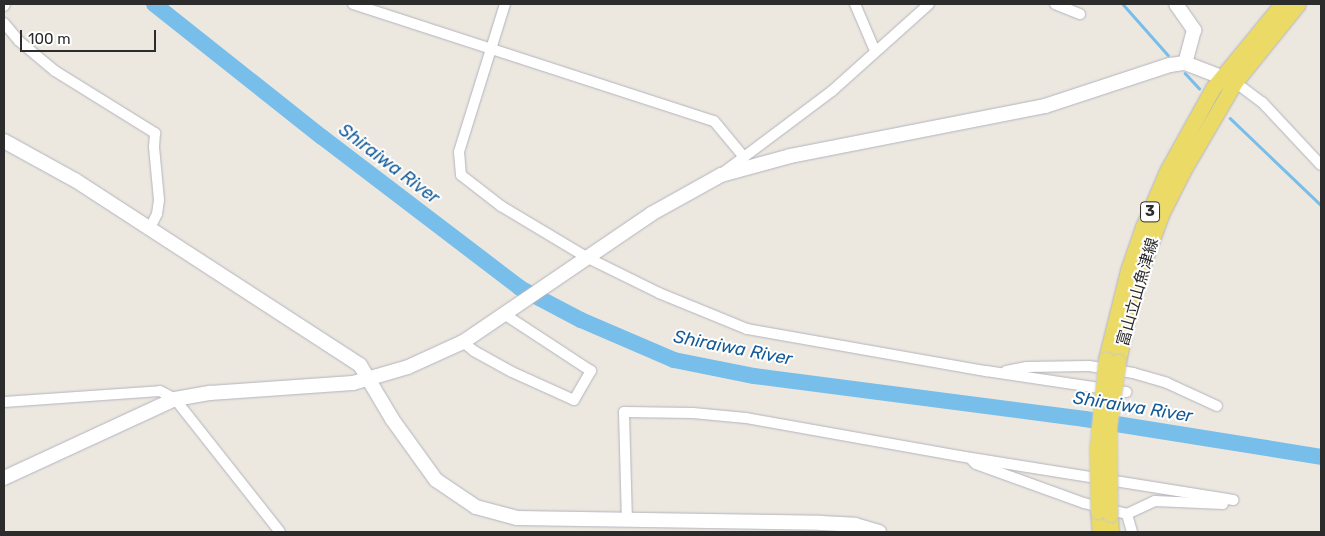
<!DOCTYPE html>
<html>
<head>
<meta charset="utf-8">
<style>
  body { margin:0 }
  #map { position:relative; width:1325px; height:536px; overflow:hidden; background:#ede8df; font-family:Rubik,"Noto Sans JP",sans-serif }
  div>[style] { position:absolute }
  .stream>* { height:2.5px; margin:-1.25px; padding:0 1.25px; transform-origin:1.25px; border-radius:1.25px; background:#77beea }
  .river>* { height:16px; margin:-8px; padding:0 8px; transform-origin:8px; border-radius:8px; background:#77beea }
  .roads { filter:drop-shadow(0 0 1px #b2b3bf) drop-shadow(0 0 1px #b2b3bf) }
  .street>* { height:10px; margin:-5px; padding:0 5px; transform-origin:5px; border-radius:5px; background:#fff }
  .secondary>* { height:14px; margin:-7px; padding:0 7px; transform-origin:7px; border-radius:7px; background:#fff }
  .primary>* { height:15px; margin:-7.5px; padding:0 7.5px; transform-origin:7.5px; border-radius:7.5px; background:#ebdb66 }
  .bridges { filter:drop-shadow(0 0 1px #c8c8c8) drop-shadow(0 0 1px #c8c8c8) }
  .primary-bridge>* { height:15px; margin:-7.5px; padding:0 7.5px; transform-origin:7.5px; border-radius:7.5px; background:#ebdb66 }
  span { translate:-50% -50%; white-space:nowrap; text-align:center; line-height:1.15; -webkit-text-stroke:4px #fff; paint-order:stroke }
  .shield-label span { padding:1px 4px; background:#fff; border:1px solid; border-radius:4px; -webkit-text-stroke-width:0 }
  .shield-label { font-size:15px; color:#2c2c2c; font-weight:700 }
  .street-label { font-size:16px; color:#2c2c2c }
  .water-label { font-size:18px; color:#145b98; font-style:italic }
  .frame { position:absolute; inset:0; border:5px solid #2c2c2c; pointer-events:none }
  .scale { position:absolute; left:20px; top:30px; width:136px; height:22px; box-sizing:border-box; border:2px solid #2c2c2c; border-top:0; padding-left:6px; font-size:15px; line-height:18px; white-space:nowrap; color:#2c2c2c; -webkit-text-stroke:4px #fff; paint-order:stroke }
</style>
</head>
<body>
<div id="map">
  <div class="stream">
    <div style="left:1123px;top:4px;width:68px;rotate:48.6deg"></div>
    <div style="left:1185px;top:73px;width:21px;rotate:47deg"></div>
    <div style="left:1230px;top:118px;width:126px;rotate:43.7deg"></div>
  </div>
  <div class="river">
    <div style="left:154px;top:4px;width:214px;rotate:38.4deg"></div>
    <div style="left:322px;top:137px;width:249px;rotate:37.3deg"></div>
    <div style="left:520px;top:288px;width:69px;rotate:27.7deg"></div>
    <div style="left:581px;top:320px;width:101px;rotate:23.3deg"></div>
    <div style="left:674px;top:360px;width:82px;rotate:11.3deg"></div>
    <div style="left:754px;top:376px;width:334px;rotate:7.4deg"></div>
    <div style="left:1085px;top:419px;width:239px;rotate:9.1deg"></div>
  </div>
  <div class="roads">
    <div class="street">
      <div style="left:353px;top:4px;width:379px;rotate:18deg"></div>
      <div style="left:714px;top:121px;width:47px;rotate:50.2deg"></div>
      <div style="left:505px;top:4px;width:155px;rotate:107.3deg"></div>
      <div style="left:459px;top:152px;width:23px;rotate:85deg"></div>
      <div style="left:461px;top:175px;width:51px;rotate:37.8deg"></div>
      <div style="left:501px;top:206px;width:101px;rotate:30.9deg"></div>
      <div style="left:588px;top:258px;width:79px;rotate:26.2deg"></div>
      <div style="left:659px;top:293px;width:95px;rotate:22.2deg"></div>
      <div style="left:747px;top:329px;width:243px;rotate:10deg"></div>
      <div style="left:986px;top:371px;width:142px;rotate:8.5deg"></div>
      <div style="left:855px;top:4px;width:51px;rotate:66.9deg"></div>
      <div style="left:1055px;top:4px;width:27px;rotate:22deg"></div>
      <div style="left:4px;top:6px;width:2px;rotate:-63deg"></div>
      <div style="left:4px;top:23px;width:23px;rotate:50deg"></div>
      <div style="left:19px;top:41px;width:47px;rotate:39.8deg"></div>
      <div style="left:55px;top:71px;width:118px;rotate:31.8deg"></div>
      <div style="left:155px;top:133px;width:14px;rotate:94deg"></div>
      <div style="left:154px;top:147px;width:53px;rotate:84.6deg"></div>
      <div style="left:159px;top:200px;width:14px;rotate:98deg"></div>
      <div style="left:157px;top:214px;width:16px;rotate:117deg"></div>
      <div style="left:1235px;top:82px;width:34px;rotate:37deg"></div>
      <div style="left:1262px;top:102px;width:86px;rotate:46.9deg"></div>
      <div style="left:724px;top:172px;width:135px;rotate:-36.9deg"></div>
      <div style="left:832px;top:91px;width:130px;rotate:-41.9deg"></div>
      <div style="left:463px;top:342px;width:14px;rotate:39deg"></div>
      <div style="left:474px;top:351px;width:43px;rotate:28.9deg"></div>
      <div style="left:512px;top:372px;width:68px;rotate:24.3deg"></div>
      <div style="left:574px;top:400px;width:34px;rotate:-60deg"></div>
      <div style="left:591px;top:371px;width:104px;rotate:-146.8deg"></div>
      <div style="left:1006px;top:371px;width:20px;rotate:-11deg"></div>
      <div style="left:1026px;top:367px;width:63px;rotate:-0.9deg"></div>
      <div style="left:1089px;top:366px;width:45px;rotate:9deg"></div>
      <div style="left:1133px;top:373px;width:35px;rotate:16deg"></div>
      <div style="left:1167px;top:383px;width:55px;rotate:24.7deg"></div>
      <div style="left:4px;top:402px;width:156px;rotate:-4deg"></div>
      <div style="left:160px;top:391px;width:17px;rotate:28deg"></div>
      <div style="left:175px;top:399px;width:169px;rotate:51.7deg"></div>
      <div style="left:971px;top:459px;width:7px;rotate:45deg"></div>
      <div style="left:976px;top:464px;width:115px;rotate:19.9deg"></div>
      <div style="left:1084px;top:503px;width:44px;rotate:14.3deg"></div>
      <div style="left:627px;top:521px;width:109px;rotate:-91.6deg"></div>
      <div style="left:624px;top:412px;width:69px;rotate:0.8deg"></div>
      <div style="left:693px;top:413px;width:53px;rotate:5.4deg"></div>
      <div style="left:746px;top:418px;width:216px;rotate:10.1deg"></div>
      <div style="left:959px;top:456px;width:278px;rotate:9.1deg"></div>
      <div style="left:1132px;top:532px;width:19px;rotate:-106deg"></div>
      <div style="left:1127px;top:514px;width:31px;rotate:-25deg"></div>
      <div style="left:1155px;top:501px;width:68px;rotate:2.5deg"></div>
    </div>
    <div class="secondary">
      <div style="left:1176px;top:4px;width:32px;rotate:55deg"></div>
      <div style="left:1194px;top:30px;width:34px;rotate:105deg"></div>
      <div style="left:4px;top:141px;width:81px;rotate:28.8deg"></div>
      <div style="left:75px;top:180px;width:340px;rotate:33deg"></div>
      <div style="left:360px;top:365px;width:63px;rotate:59.3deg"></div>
      <div style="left:392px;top:419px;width:75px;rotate:54.2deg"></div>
      <div style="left:436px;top:480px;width:48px;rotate:34deg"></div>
      <div style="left:476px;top:507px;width:42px;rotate:15deg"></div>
      <div style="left:517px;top:518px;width:304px;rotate:0.9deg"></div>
      <div style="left:821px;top:523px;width:34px;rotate:3deg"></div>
      <div style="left:855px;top:525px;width:25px;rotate:16deg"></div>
      <div style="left:4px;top:478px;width:188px;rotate:-24.8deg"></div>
      <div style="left:175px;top:399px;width:36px;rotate:-10deg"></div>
      <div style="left:210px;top:393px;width:143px;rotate:-4deg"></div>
      <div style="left:353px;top:383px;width:57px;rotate:-16.2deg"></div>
      <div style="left:408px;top:367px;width:60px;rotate:-24.4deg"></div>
      <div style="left:463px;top:342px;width:227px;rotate:-34.2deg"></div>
      <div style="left:651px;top:214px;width:80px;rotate:-29.1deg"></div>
      <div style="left:721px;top:175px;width:72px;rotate:-15.4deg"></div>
      <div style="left:790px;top:156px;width:260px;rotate:-11.1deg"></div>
      <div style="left:1045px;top:106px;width:132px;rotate:-18.2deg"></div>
      <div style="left:1170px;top:65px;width:15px;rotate:-8deg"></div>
      <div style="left:1185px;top:63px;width:50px;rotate:21deg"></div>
    </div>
    <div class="primary">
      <div style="left:1106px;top:359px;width:92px;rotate:-76.1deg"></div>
      <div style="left:1128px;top:270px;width:46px;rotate:-70.8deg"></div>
      <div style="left:1143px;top:227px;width:61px;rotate:-66.8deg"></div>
      <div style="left:1167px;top:171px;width:95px;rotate:-61deg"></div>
      <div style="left:1213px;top:88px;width:109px;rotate:-50.6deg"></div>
      <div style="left:1118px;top:362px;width:44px;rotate:-78.2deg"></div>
      <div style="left:1127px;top:319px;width:54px;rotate:-73.9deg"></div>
      <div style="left:1142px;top:267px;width:55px;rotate:-69.9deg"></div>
      <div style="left:1161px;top:215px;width:49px;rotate:-63.4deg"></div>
      <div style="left:1183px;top:171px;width:103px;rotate:-59.7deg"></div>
      <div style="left:1235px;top:82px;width:100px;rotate:-51.1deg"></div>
      <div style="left:1098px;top:511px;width:21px;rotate:85deg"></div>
      <div style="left:1110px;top:514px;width:18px;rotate:87deg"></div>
    </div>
  </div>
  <div class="bridges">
    <div class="primary-bridge">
      <div style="left:1098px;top:511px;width:63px;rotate:-90.9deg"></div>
      <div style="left:1097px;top:448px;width:89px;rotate:-84.2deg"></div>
      <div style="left:1110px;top:514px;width:88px;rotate:-90.7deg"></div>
      <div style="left:1109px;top:426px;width:65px;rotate:-82deg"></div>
    </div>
  </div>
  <div class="shield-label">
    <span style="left:1150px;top:212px">3</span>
  </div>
  <div class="street-label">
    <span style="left:1138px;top:292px;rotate:-74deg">富山立山魚津線</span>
  </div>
  <div class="water-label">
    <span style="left:389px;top:164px;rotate:37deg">Shiraiwa River</span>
    <span style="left:733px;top:348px;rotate:11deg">Shiraiwa River</span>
    <span style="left:1133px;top:407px;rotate:9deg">Shiraiwa River</span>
  </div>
  <div class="frame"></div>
  <div class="scale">100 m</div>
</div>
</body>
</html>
